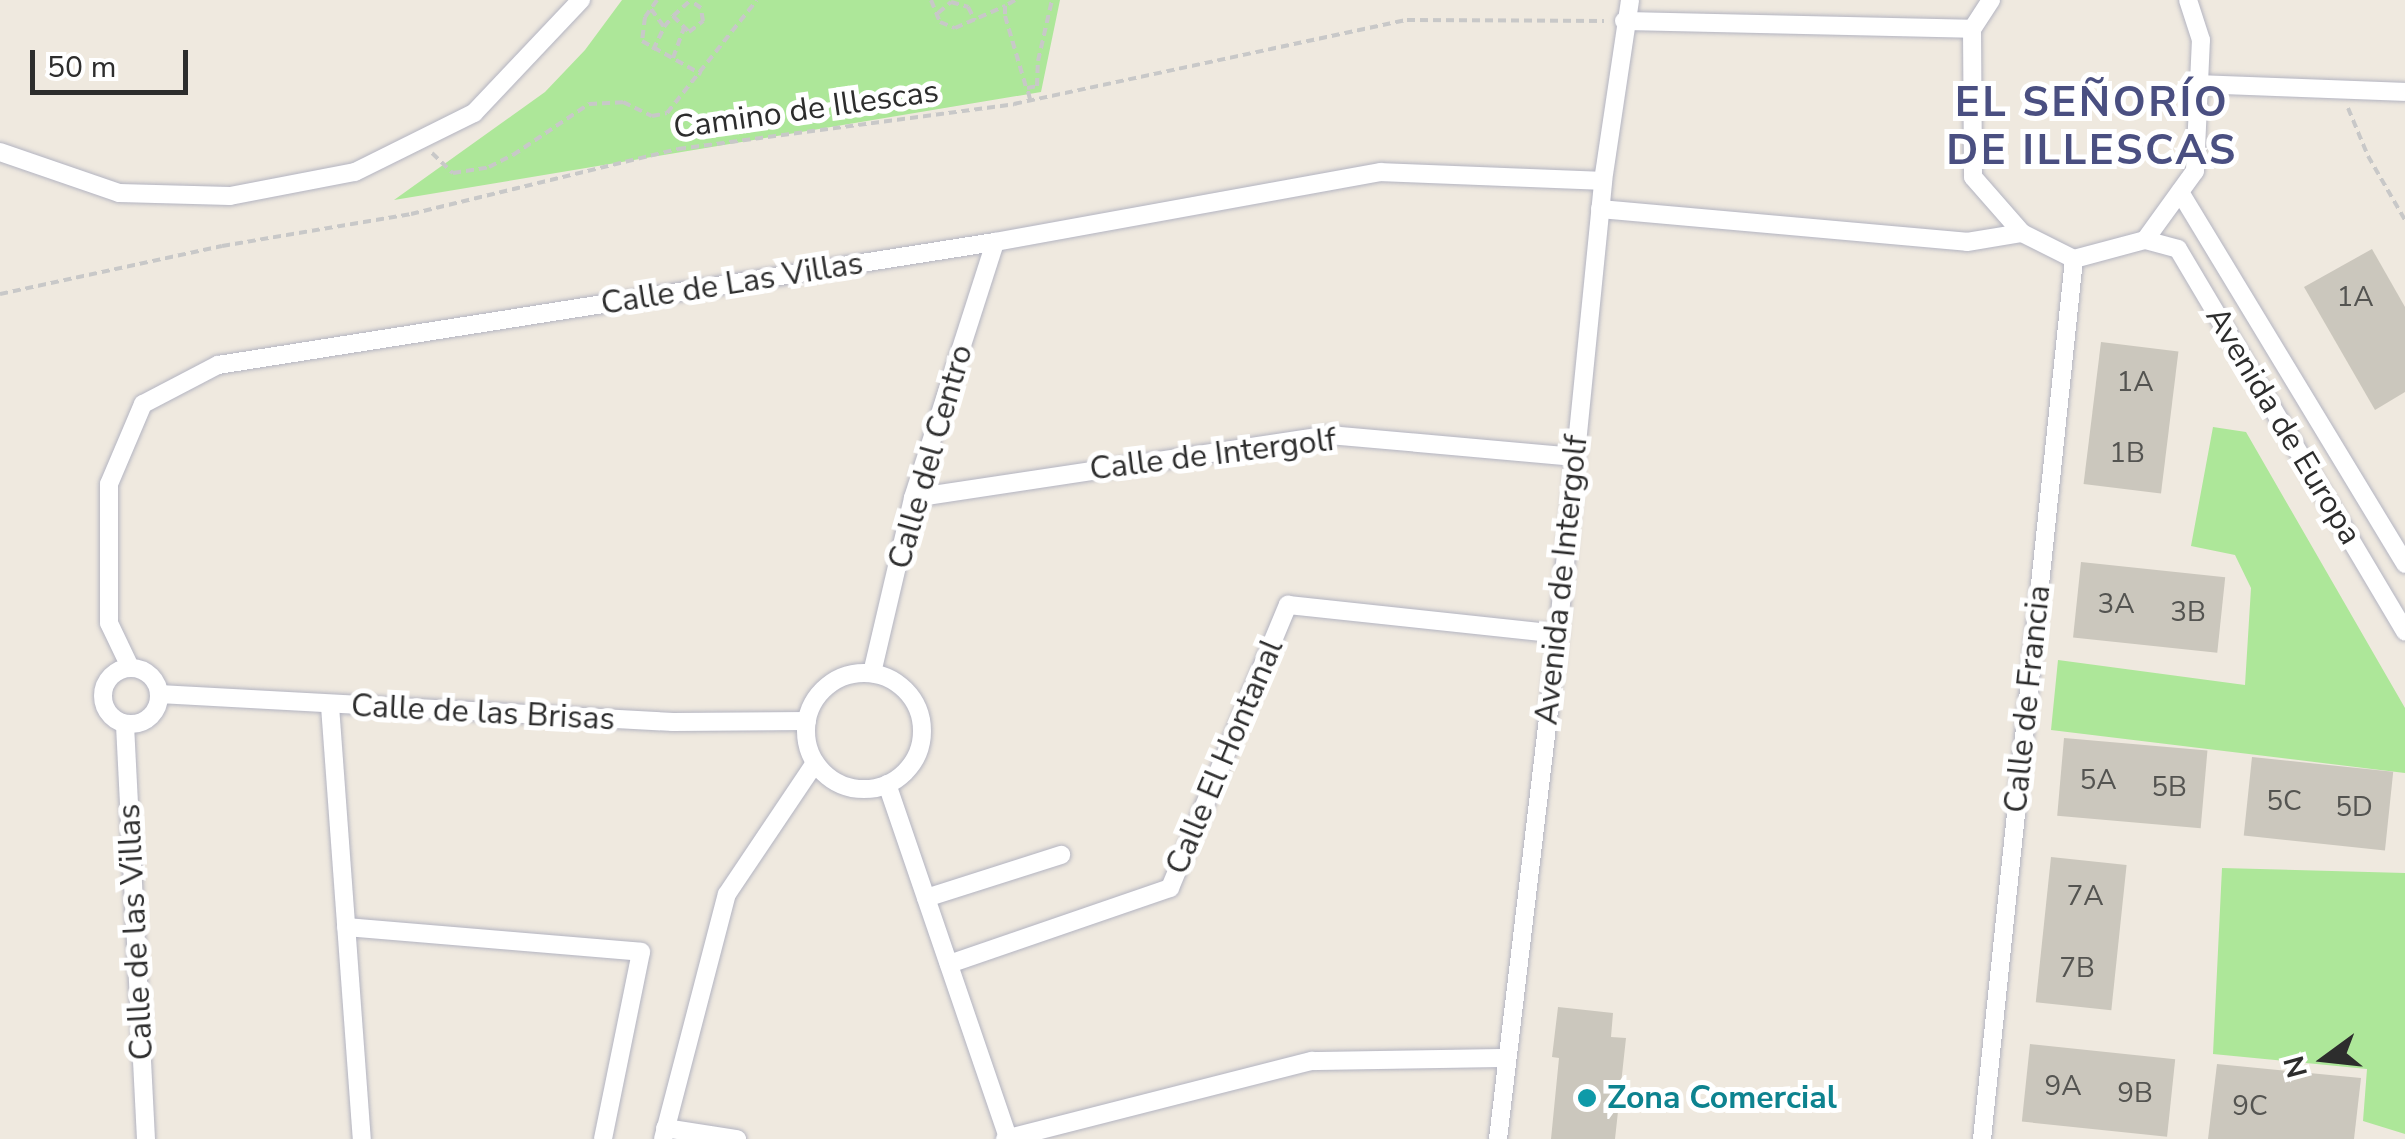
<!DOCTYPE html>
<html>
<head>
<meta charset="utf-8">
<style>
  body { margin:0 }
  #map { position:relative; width:2405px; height:1139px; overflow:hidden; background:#efe9df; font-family:"Nunito Sans",sans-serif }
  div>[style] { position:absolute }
  .green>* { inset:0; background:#ade799 }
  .building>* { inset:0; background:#cbc7bd; transform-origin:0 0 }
  .path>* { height:4px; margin-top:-2px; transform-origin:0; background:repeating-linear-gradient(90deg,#c8c8c8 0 8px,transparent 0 13px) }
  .roads { filter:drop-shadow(0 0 2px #b3b4c1) drop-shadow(0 0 2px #b3b4c1) }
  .minor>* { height:18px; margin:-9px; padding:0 9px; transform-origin:9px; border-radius:9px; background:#fff }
  .minor>.ring { margin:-9px; padding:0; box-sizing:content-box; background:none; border:18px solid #fff; border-radius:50% }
  .dots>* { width:28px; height:28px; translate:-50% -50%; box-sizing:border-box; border:5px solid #fff; border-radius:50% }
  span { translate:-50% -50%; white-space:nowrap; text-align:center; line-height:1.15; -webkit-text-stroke:10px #fff; paint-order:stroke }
  .number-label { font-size:28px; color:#545451 }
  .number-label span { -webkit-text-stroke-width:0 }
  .street-label { font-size:32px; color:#2d2d2d }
  .culture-label { font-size:32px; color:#0d838f; font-weight:700 }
  .left { translate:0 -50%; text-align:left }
  .district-label { font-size:42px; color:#4a4f81; font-weight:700; letter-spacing:2.5px }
  .north { position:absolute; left:2275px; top:1009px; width:100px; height:100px; -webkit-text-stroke:8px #fff; paint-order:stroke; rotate:255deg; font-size:28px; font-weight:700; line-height:40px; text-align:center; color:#2d2d2d }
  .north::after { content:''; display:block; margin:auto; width:35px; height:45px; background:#2d2d2d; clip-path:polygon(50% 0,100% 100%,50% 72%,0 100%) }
  .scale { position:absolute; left:30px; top:50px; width:158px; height:45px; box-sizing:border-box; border:5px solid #2d2d2d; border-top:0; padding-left:12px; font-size:30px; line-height:35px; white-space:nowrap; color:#2d2d2d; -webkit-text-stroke:8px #fff; paint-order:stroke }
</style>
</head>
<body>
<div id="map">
  <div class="green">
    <div style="clip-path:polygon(622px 0,1060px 0,1041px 92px,394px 200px,545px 92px,585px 50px)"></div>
    <div style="clip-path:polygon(2213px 427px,2246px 432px,2405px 708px,2405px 773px,2051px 730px,2058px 660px,2245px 685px,2251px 588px,2235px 555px,2191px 546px)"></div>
    <div style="clip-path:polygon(2222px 868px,2405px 873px,2405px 1134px,2363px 1121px,2367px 1069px,2213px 1054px)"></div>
  </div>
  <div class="building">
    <div style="clip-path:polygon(2372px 249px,2405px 307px,2405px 392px,2375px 410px,2304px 287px)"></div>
    <div style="left:2101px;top:342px;width:78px;height:143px;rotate:7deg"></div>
    <div style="left:2081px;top:562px;width:145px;height:76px;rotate:6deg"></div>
    <div style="left:2064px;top:738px;width:144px;height:78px;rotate:5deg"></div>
    <div style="left:2252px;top:757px;width:142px;height:79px;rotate:6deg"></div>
    <div style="left:2051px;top:857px;width:76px;height:146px;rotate:6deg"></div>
    <div style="clip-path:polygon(1558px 1007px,1613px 1013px,1611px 1037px,1626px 1038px,1615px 1139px,1551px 1139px,1559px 1058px,1552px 1057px)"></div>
    <div style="left:2030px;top:1044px;width:146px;height:78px;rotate:6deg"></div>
    <div style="clip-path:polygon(2217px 1064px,2361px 1078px,2354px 1139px,2208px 1139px)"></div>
  </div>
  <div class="path">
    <div style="left:657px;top:0;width:21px;rotate:125deg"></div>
    <div style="left:645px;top:17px;width:24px;rotate:97deg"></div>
    <div style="left:642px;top:41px;width:68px;rotate:29.2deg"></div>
    <div style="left:931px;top:0;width:24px;rotate:68deg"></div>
    <div style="left:940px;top:22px;width:16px;rotate:22deg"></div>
    <div style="left:955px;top:28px;width:55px;rotate:-23.7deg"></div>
    <div style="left:1015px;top:0;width:12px;rotate:149deg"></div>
    <div style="left:1005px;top:6px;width:10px;rotate:90deg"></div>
    <div style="left:1005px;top:16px;width:74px;rotate:73.5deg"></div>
    <div style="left:651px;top:9px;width:22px;rotate:54deg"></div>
    <div style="left:664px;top:27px;width:14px;rotate:-51deg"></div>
    <div style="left:673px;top:16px;width:23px;rotate:45deg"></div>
    <div style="left:689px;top:32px;width:18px;rotate:-38deg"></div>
    <div style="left:703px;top:21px;width:13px;rotate:-99deg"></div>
    <div style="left:701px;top:8px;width:12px;rotate:-145deg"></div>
    <div style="left:938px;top:13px;width:17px;rotate:-40deg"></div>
    <div style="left:951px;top:2px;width:18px;rotate:16deg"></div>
    <div style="left:968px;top:7px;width:15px;rotate:62deg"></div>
    <div style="left:673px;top:16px;width:24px;rotate:-42deg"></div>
    <div style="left:653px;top:50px;width:25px;rotate:-64deg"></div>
    <div style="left:673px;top:58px;width:33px;rotate:-70deg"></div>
    <div style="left:1030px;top:99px;width:11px;rotate:-105deg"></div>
    <div style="left:1027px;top:88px;width:10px;rotate:-11deg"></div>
    <div style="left:1037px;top:86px;width:25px;rotate:-88deg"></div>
    <div style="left:1038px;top:61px;width:63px;rotate:-77.1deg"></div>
    <div style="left:2348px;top:108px;width:52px;rotate:67.4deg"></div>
    <div style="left:2368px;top:156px;width:74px;rotate:60deg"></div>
    <div style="left:432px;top:153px;width:29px;rotate:44deg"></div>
    <div style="left:453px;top:173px;width:36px;rotate:-9deg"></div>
    <div style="left:489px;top:167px;width:27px;rotate:-27deg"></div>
    <div style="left:513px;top:155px;width:92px;rotate:-33.9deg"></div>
    <div style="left:589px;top:104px;width:34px;rotate:-3deg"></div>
    <div style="left:623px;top:102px;width:32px;rotate:26deg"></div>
    <div style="left:652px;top:116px;width:15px;rotate:-11deg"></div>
    <div style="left:667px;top:113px;width:144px;rotate:-51.5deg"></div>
    <div style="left:0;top:294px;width:227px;rotate:-12.2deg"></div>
    <div style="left:222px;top:246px;width:192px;rotate:-9.6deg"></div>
    <div style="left:411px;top:214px;width:275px;rotate:-13.7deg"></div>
    <div style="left:678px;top:149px;width:339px;rotate:-7.6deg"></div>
    <div style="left:1014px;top:104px;width:402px;rotate:-12.1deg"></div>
    <div style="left:1407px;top:20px;width:197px;rotate:0.3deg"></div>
  </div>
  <div class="roads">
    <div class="minor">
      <div style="left:1991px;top:0;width:35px;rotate:123deg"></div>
      <div style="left:1972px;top:29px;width:148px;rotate:89.6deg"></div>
      <div style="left:1973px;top:177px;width:74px;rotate:48.8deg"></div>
      <div style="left:2022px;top:233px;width:58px;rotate:26.6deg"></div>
      <div style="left:2074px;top:259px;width:73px;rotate:-15deg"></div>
      <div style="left:2145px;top:240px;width:85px;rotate:-54.1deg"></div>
      <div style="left:2195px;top:171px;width:131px;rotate:-87.4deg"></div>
      <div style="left:2201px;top:40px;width:42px;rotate:-108deg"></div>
      <div style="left:1624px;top:21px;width:348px;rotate:1.3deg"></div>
      <div style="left:2199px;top:84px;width:206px;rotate:2.2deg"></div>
      <div style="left:0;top:152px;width:126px;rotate:19deg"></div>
      <div style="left:119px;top:193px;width:111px;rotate:1.5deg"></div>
      <div style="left:230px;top:196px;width:127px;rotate:-10.9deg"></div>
      <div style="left:355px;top:172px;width:133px;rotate:-26.4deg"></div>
      <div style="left:474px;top:113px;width:156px;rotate:-46.6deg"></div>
      <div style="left:2180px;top:192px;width:435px;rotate:58.8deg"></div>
      <div style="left:1600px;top:209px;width:368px;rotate:5.1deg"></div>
      <div style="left:1967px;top:242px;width:56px;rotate:-9.3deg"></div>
      <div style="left:2145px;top:240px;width:34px;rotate:15deg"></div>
      <div style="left:2178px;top:249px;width:445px;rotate:59.3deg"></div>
      <div style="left:913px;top:498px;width:421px;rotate:-8.6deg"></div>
      <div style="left:1329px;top:435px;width:247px;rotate:5.1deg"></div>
      <div style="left:130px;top:667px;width:49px;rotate:-115.5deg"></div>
      <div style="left:109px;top:623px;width:139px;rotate:-90deg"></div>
      <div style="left:109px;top:484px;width:87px;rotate:-67deg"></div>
      <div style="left:143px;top:404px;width:85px;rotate:-27.5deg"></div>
      <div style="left:218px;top:365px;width:787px;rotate:-9deg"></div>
      <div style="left:995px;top:242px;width:392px;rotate:-10.3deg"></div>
      <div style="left:1381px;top:172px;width:222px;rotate:2.3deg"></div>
      <div class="ring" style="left:103px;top:668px;width:38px;height:38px"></div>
      <div style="left:872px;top:673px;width:180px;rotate:-76.8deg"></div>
      <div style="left:913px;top:498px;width:269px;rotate:-72.2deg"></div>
      <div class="ring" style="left:806px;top:673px;width:98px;height:98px"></div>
      <div style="left:159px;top:694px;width:515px;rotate:3.12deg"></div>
      <div style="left:673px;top:722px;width:134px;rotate:-0.4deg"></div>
      <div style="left:330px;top:706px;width:434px;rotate:85.8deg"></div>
      <div style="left:125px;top:725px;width:415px;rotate:87.1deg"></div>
      <div style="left:887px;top:784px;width:374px;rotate:71.1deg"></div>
      <div style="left:926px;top:898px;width:142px;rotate:-17.7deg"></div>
      <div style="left:346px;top:927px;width:296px;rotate:4.8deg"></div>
      <div style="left:641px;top:952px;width:191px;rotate:101.5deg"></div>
      <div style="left:949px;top:964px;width:234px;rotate:-19deg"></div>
      <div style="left:1170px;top:888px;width:307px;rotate:-67.4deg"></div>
      <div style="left:1288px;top:605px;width:272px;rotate:6.1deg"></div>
      <div style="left:665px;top:1128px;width:73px;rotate:8.7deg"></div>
      <div style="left:663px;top:1139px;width:253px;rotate:-75.4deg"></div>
      <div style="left:727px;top:894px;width:158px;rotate:-56.1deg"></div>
      <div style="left:1005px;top:1139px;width:317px;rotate:-14.3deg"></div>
      <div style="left:1312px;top:1061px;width:195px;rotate:-0.9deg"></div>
      <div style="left:1498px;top:1139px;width:509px;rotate:-83.22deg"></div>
      <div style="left:1558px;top:634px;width:455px;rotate:-84.3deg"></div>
      <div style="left:1603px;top:181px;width:183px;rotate:-81.5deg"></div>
      <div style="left:1982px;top:1139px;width:885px;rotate:-84.03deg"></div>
    </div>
  </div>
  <div class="dots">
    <div style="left:1587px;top:1098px;background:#0f9aa8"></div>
  </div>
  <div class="number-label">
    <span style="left:2355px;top:297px">1A</span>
    <span style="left:2135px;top:382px">1A</span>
    <span style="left:2127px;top:453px">1B</span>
    <span style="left:2116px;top:604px">3A</span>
    <span style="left:2188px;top:612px">3B</span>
    <span style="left:2098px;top:780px">5A</span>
    <span style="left:2169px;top:787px">5B</span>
    <span style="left:2284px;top:801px">5C</span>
    <span style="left:2354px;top:807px">5D</span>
    <span style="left:2085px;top:896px">7A</span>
    <span style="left:2077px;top:968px">7B</span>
    <span style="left:2063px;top:1086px">9A</span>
    <span style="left:2135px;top:1093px">9B</span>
    <span style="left:2250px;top:1106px">9C</span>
  </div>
  <div class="street-label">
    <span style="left:806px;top:110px;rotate:-8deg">Camino de Illescas</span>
    <span style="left:732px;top:284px;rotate:-9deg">Calle de Las Villas</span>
    <span style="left:2283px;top:426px;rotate:59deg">Avenida de Europa</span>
    <span style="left:1213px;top:455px;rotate:-7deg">Calle de Intergolf</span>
    <span style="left:931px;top:457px;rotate:-74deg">Calle del Centro</span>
    <span style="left:1562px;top:580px;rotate:-84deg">Avenida de Intergolf</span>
    <span style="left:2028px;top:699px;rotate:-84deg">Calle de Francia</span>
    <span style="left:483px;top:713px;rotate:3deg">Calle de las Brisas</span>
    <span style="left:1225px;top:757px;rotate:-67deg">Calle El Hontanal</span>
    <span style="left:136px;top:932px;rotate:-93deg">Calle de las Villas</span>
  </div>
  <div class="culture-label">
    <span class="left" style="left:1607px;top:1098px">Zona Comercial</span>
  </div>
  <div class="district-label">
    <span style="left:2092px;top:127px">EL SEÑORÍO<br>DE ILLESCAS</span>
  </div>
  <div class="north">N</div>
  <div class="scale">50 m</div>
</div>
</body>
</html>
